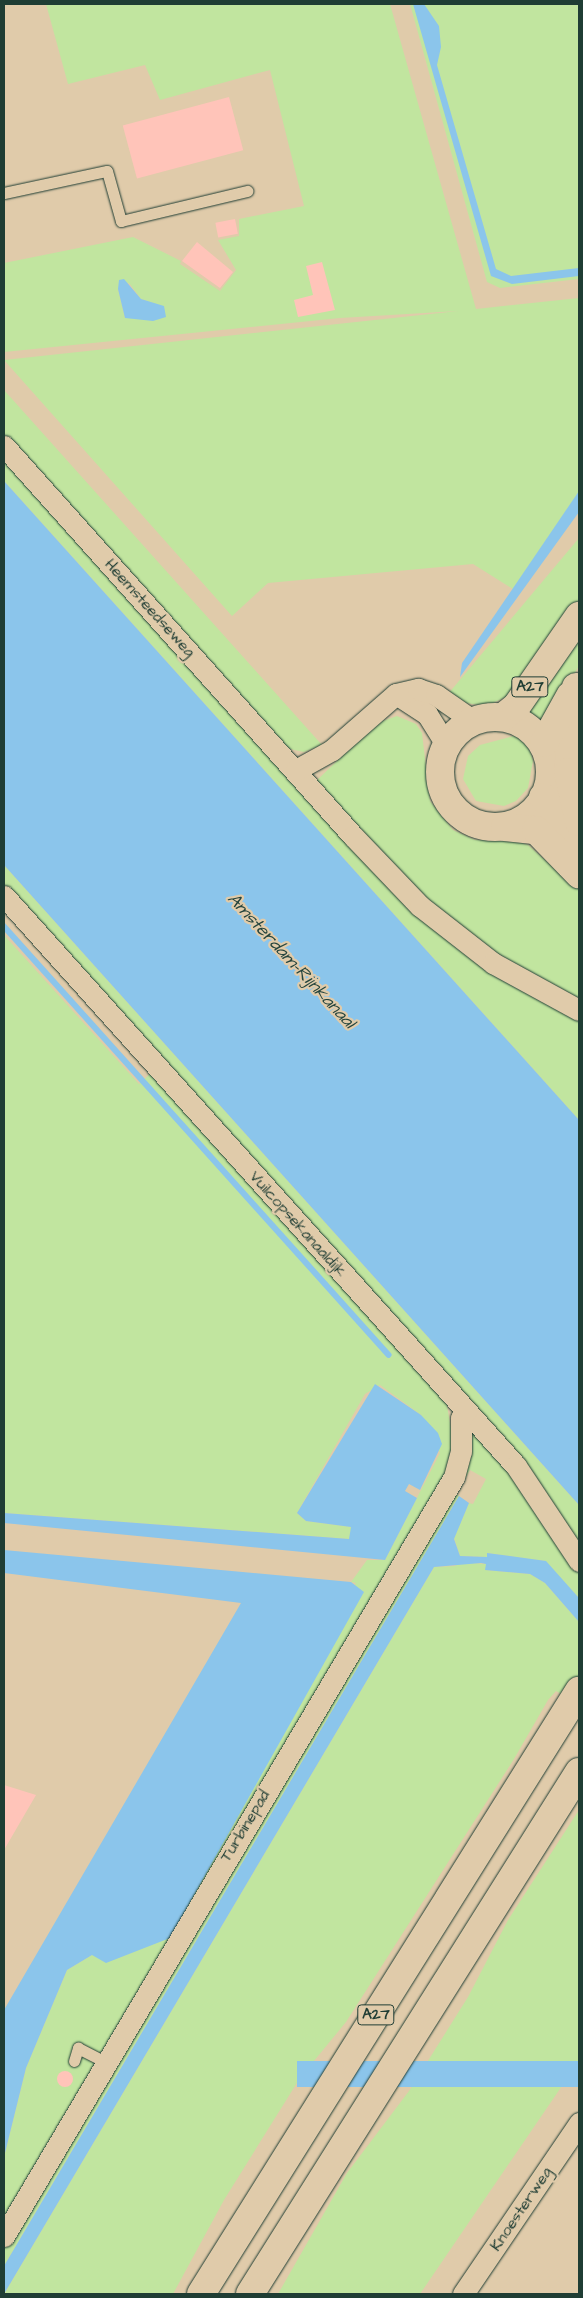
<!DOCTYPE html>
<html>
<head>
<meta charset="utf-8">
<style>
  body { margin:0 }
  #map { position:relative; width:583px; height:2298px; overflow:hidden; background:#e0cbaa; font-family:"Architects Daughter",sans-serif }
  div>[style] { position:absolute }
  .green>* { inset:0; background:#c1e59f }
  .water>* { inset:0; background:#8bc5eb; transform-origin:0 0 }
  .stream>* { height:5.5px; margin:-2.75px; padding:0 2.75px; transform-origin:2.75px; border-radius:2.75px; background:#8bc5eb }
  .building>* { inset:0; background:#ffc4b9; transform-origin:0 0 }
  .round { border-radius:50% }
  .roads { filter:drop-shadow(0 0 1px #1f3d34) drop-shadow(0 0 1px #1f3d34) }
  .lane>* { height:11px; margin:-5.5px; padding:0 5.5px; transform-origin:5.5px; border-radius:5.5px; background:#e0cbaa }
  .street>* { height:21px; margin:-10.5px; padding:0 10.5px; transform-origin:10.5px; border-radius:10.5px; background:#e0cbaa }
  .secondary>* { height:28px; margin:-14px; padding:0 14px; transform-origin:14px; border-radius:14px; background:#e0cbaa }
  .secondary>.ring { margin:-14px; padding:0; box-sizing:content-box; background:none; border:28px solid #e0cbaa; border-radius:50% }
  .highway>* { height:28px; margin:-14px; padding:0 14px; transform-origin:14px; border-radius:14px; background:#e0cbaa }
  span { translate:-50% -50%; white-space:nowrap; text-align:center; line-height:1.15; -webkit-text-stroke:4.5px #e0cbaa; paint-order:stroke }
  .shield-label span { padding:1px 4px; background:#e0cbaa; border:1px solid; border-radius:4px; -webkit-text-stroke-width:0 }
  .shield-label { font-size:15px; color:#1f3d34; font-weight:700 }
  .street-label { font-size:16px; color:#1f3d34 }
  .water-label { font-size:18px; color:#24443d; font-style:italic }
  .frame { position:absolute; inset:0; border:5px solid #1f3d34; pointer-events:none }
</style>
</head>
<body>
<div id="map">
  <div class="green">
    <div style="clip-path:polygon(evenodd,46px 4px,390px 4px,476px 309px,579px 298px,579px 493px,513px 589px,473px 564px,268px 583px,232px 616px,4px 360px,458px 311px,340px 318px,4px 352px,4px 263px,133px 237px,181px 261px,180px 264px,220px 291px,236px 270px,218px 240px,239px 236px,239px 219px,304px 206px,270px 70px,160px 100px,145px 65px,68px 84px,46px 4px,129px 283px,141px 299px,156px 304px,125px 318px,118px 289px,129px 283px)"></div>
    <div style="clip-path:polygon(410px 4px,579px 4px,579px 279px,500px 288px,487px 282px)"></div>
    <div style="clip-path:polygon(4px 390px,322px 745px,304px 752px,285px 748px,4px 436px)"></div>
    <div style="clip-path:polygon(4px 458px,362px 856px,579px 1019px,579px 1120px,4px 481px)"></div>
    <div style="clip-path:polygon(579px 538px,579px 599px,508px 696px,486px 706px,466px 703px,448px 694px)"></div>
    <div style="clip-path:polygon(579px 639px,579px 666px,543px 724px,528px 711px)"></div>
    <div style="clip-path:polygon(397px 716px,416px 724px,422px 733px,430px 801px,453px 830px,475px 840px,516px 841px,528px 845px,579px 890px,579px 1003px,524px 973px,447px 919px,315px 782px,377px 723px)"></div>
    <div style="clip-path:polygon(517px 735px,529px 747px,533px 761px,528px 788px,516px 801px,504px 806px,476px 801px,463px 779px,468px 756px,480px 745px)"></div>
    <div style="clip-path:polygon(4px 865px,579px 1505px,579px 1548px,4px 887px)"></div>
    <div style="clip-path:polygon(4px 935px,139px 1084px,152px 1072px,446px 1400px,452px 1434px,466px 1422px,498px 1457px,579px 1572px,579px 1598px,545px 1561px,487px 1553px,487px 1557px,460px 1556px,454px 1538px,469px 1503px,473px 1504px,486px 1479px,470px 1470px,456px 1494px,459px 1496px,4px 2266px,4px 2157px,26px 2068px,67px 1970px,92px 1955px,356px 1583px,351px 1582px,367px 1560px,385px 1560px,440px 1453px,421px 1415px,380px 1385px,365px 1394px,297px 1513px,306px 1521px,352px 1527px,349px 1539px,4px 1513px)"></div>
    <div style="clip-path:polygon(459px 1562px,486px 1564px,486px 1570px,530px 1574px,545px 1583px,579px 1622px,579px 1704px,556px 1691px,548px 1700px,514px 1759px,346px 2022px,300px 2078px,224px 2200px,173px 2294px,4px 2294px,434px 1567px,455px 1566px)"></div>
    <div style="clip-path:polygon(579px 1810px,579px 2061px,420px 2294px,278px 2294px,347px 2173px,409px 2091px,468px 1997px,508px 1920px)"></div>
  </div>
  <div class="water">
    <div style="clip-path:polygon(413px 4px,424px 4px,439px 26px,441px 47px,437px 65px,496px 269px,511px 276px,579px 268px,579px 276px,512px 284px,491px 276px)"></div>
    <div style="clip-path:polygon(124px 279px,141px 299px,164px 306px,166px 317px,153px 321px,125px 318px,118px 289px,119px 280px)"></div>
    <div style="clip-path:polygon(4px 481px,579px 1120px,579px 1505px,4px 865px)"></div>
    <div style="clip-path:polygon(579px 491px,579px 512px,460px 677px,462px 663px)"></div>
    <div style="clip-path:polygon(375px 1384px,421px 1415px,438px 1433px,442px 1444px,420px 1490px,409px 1484px,405px 1491px,417px 1498px,385px 1560px,4px 1523px,4px 1513px,349px 1539px,351px 1527px,306px 1521px,297px 1513px)"></div>
    <div style="clip-path:polygon(459px 1496px,469px 1503px,454px 1539px,460px 1556px,487px 1557px,487px 1553px,546px 1561px,579px 1598px,579px 1622px,545px 1583px,530px 1574px,485px 1570px,486px 1564px,481px 1563px,434px 1567px,4px 2294px,4px 2266px)"></div>
    <div style="clip-path:polygon(4px 1550px,351px 1582px,364px 1592px,170px 1938px,106px 1963px,92px 1955px,67px 1970px,26px 2068px,4px 2157px,4px 2010px,241px 1603px,4px 1573px)"></div>
    <div style="left:579px;top:2061px;width:26px;height:282px;rotate:90deg"></div>
  </div>
  <div class="stream">
    <div style="left:4px;top:926px;width:576px;rotate:48.09deg"></div>
  </div>
  <div class="building">
    <div style="left:229px;top:97px;width:55px;height:110px;rotate:75deg"></div>
    <div style="left:235px;top:219px;width:15px;height:20px;rotate:79deg"></div>
    <div style="clip-path:polygon(197px 242px,233px 272px,220px 288px,182px 261px)"></div>
    <div style="clip-path:polygon(322px 262px,335px 310px,298px 317px,294px 300px,313px 295px,306px 266px)"></div>
    <div style="clip-path:polygon(4px 1785px,36px 1795px,4px 1850px)"></div>
    <div class="round" style="left:57px;top:2071px;width:16px;height:16px"></div>
  </div>
  <div class="roads">
    <div class="lane">
      <div style="left:4px;top:193px;width:105px;rotate:-12.1deg"></div>
      <div style="left:107px;top:171px;width:52px;rotate:74.4deg"></div>
      <div style="left:121px;top:221px;width:130px;rotate:-13.4deg"></div>
      <div style="left:74px;top:2061px;width:14px;rotate:-73deg"></div>
      <div style="left:78px;top:2048px;width:31px;rotate:27deg"></div>
    </div>
    <div class="street">
      <div style="left:4px;top:446px;width:523px;rotate:48.18deg"></div>
      <div style="left:353px;top:836px;width:97px;rotate:46.3deg"></div>
      <div style="left:420px;top:906px;width:93px;rotate:38deg"></div>
      <div style="left:493px;top:963px;width:98px;rotate:28.7deg"></div>
      <div style="left:396px;top:694px;width:37px;rotate:33deg"></div>
      <div style="left:427px;top:714px;width:38px;rotate:58deg"></div>
      <div style="left:296px;top:770px;width:41px;rotate:-29.1deg"></div>
      <div style="left:332px;top:750px;width:85px;rotate:-41.2deg"></div>
      <div style="left:396px;top:694px;width:23px;rotate:-13deg"></div>
      <div style="left:418px;top:689px;width:19px;rotate:18deg"></div>
      <div style="left:436px;top:695px;width:47px;rotate:34.7deg"></div>
      <div style="left:4px;top:896px;width:766px;rotate:48.07deg"></div>
      <div style="left:516px;top:1466px;width:114px;rotate:56.4deg"></div>
      <div style="left:4px;top:2236px;width:882px;rotate:-59.34deg"></div>
      <div style="left:454px;top:1477px;width:27px;rotate:-75deg"></div>
      <div style="left:461px;top:1451px;width:33px;rotate:-90deg"></div>
      <div style="left:461px;top:1418px;width:9px;rotate:-54deg"></div>
      <div style="left:463px;top:2294px;width:207px;rotate:-55.8deg"></div>
    </div>
    <div class="secondary">
      <div class="ring" style="left:440px;top:717px;width:82px;height:82px"></div>
      <div style="left:543px;top:797px;width:61px;rotate:53.7deg"></div>
      <div style="left:505px;top:827px;width:31px;rotate:6deg"></div>
      <div style="left:536px;top:830px;width:62px;rotate:45.7deg"></div>
    </div>
    <div class="highway">
      <div style="left:576px;top:687px;width:85px;rotate:95.4deg"></div>
      <div style="left:568px;top:772px;width:51px;rotate:77.6deg"></div>
      <div style="left:503px;top:717px;width:16px;rotate:-38deg"></div>
      <div style="left:516px;top:707px;width:111px;rotate:-55.3deg"></div>
      <div style="left:544px;top:743px;width:54px;rotate:-61deg"></div>
      <div style="left:201px;top:2294px;width:712px;rotate:-57.92deg"></div>
      <div style="left:250px;top:2294px;width:617px;rotate:-57.78deg"></div>
    </div>
  </div>
  <div class="shield-label">
    <span style="left:530px;top:687px">A27</span>
    <span style="left:376px;top:2015px">A27</span>
  </div>
  <div class="street-label">
    <span style="left:150px;top:608px;rotate:48deg">Heemsteedseweg</span>
    <span style="left:298px;top:1224px;rotate:48deg">Vuilcopsekanaaldijk</span>
    <span style="left:245px;top:1826px;rotate:-59deg">Turbinepad</span>
    <span style="left:521px;top:2209px;rotate:-56deg">Knoesterweg</span>
  </div>
  <div class="water-label">
    <span style="left:291px;top:961px;rotate:47deg">Amsterdam-Rijnkanaal</span>
  </div>
  <div class="frame"></div>
</div>
</body>
</html>
